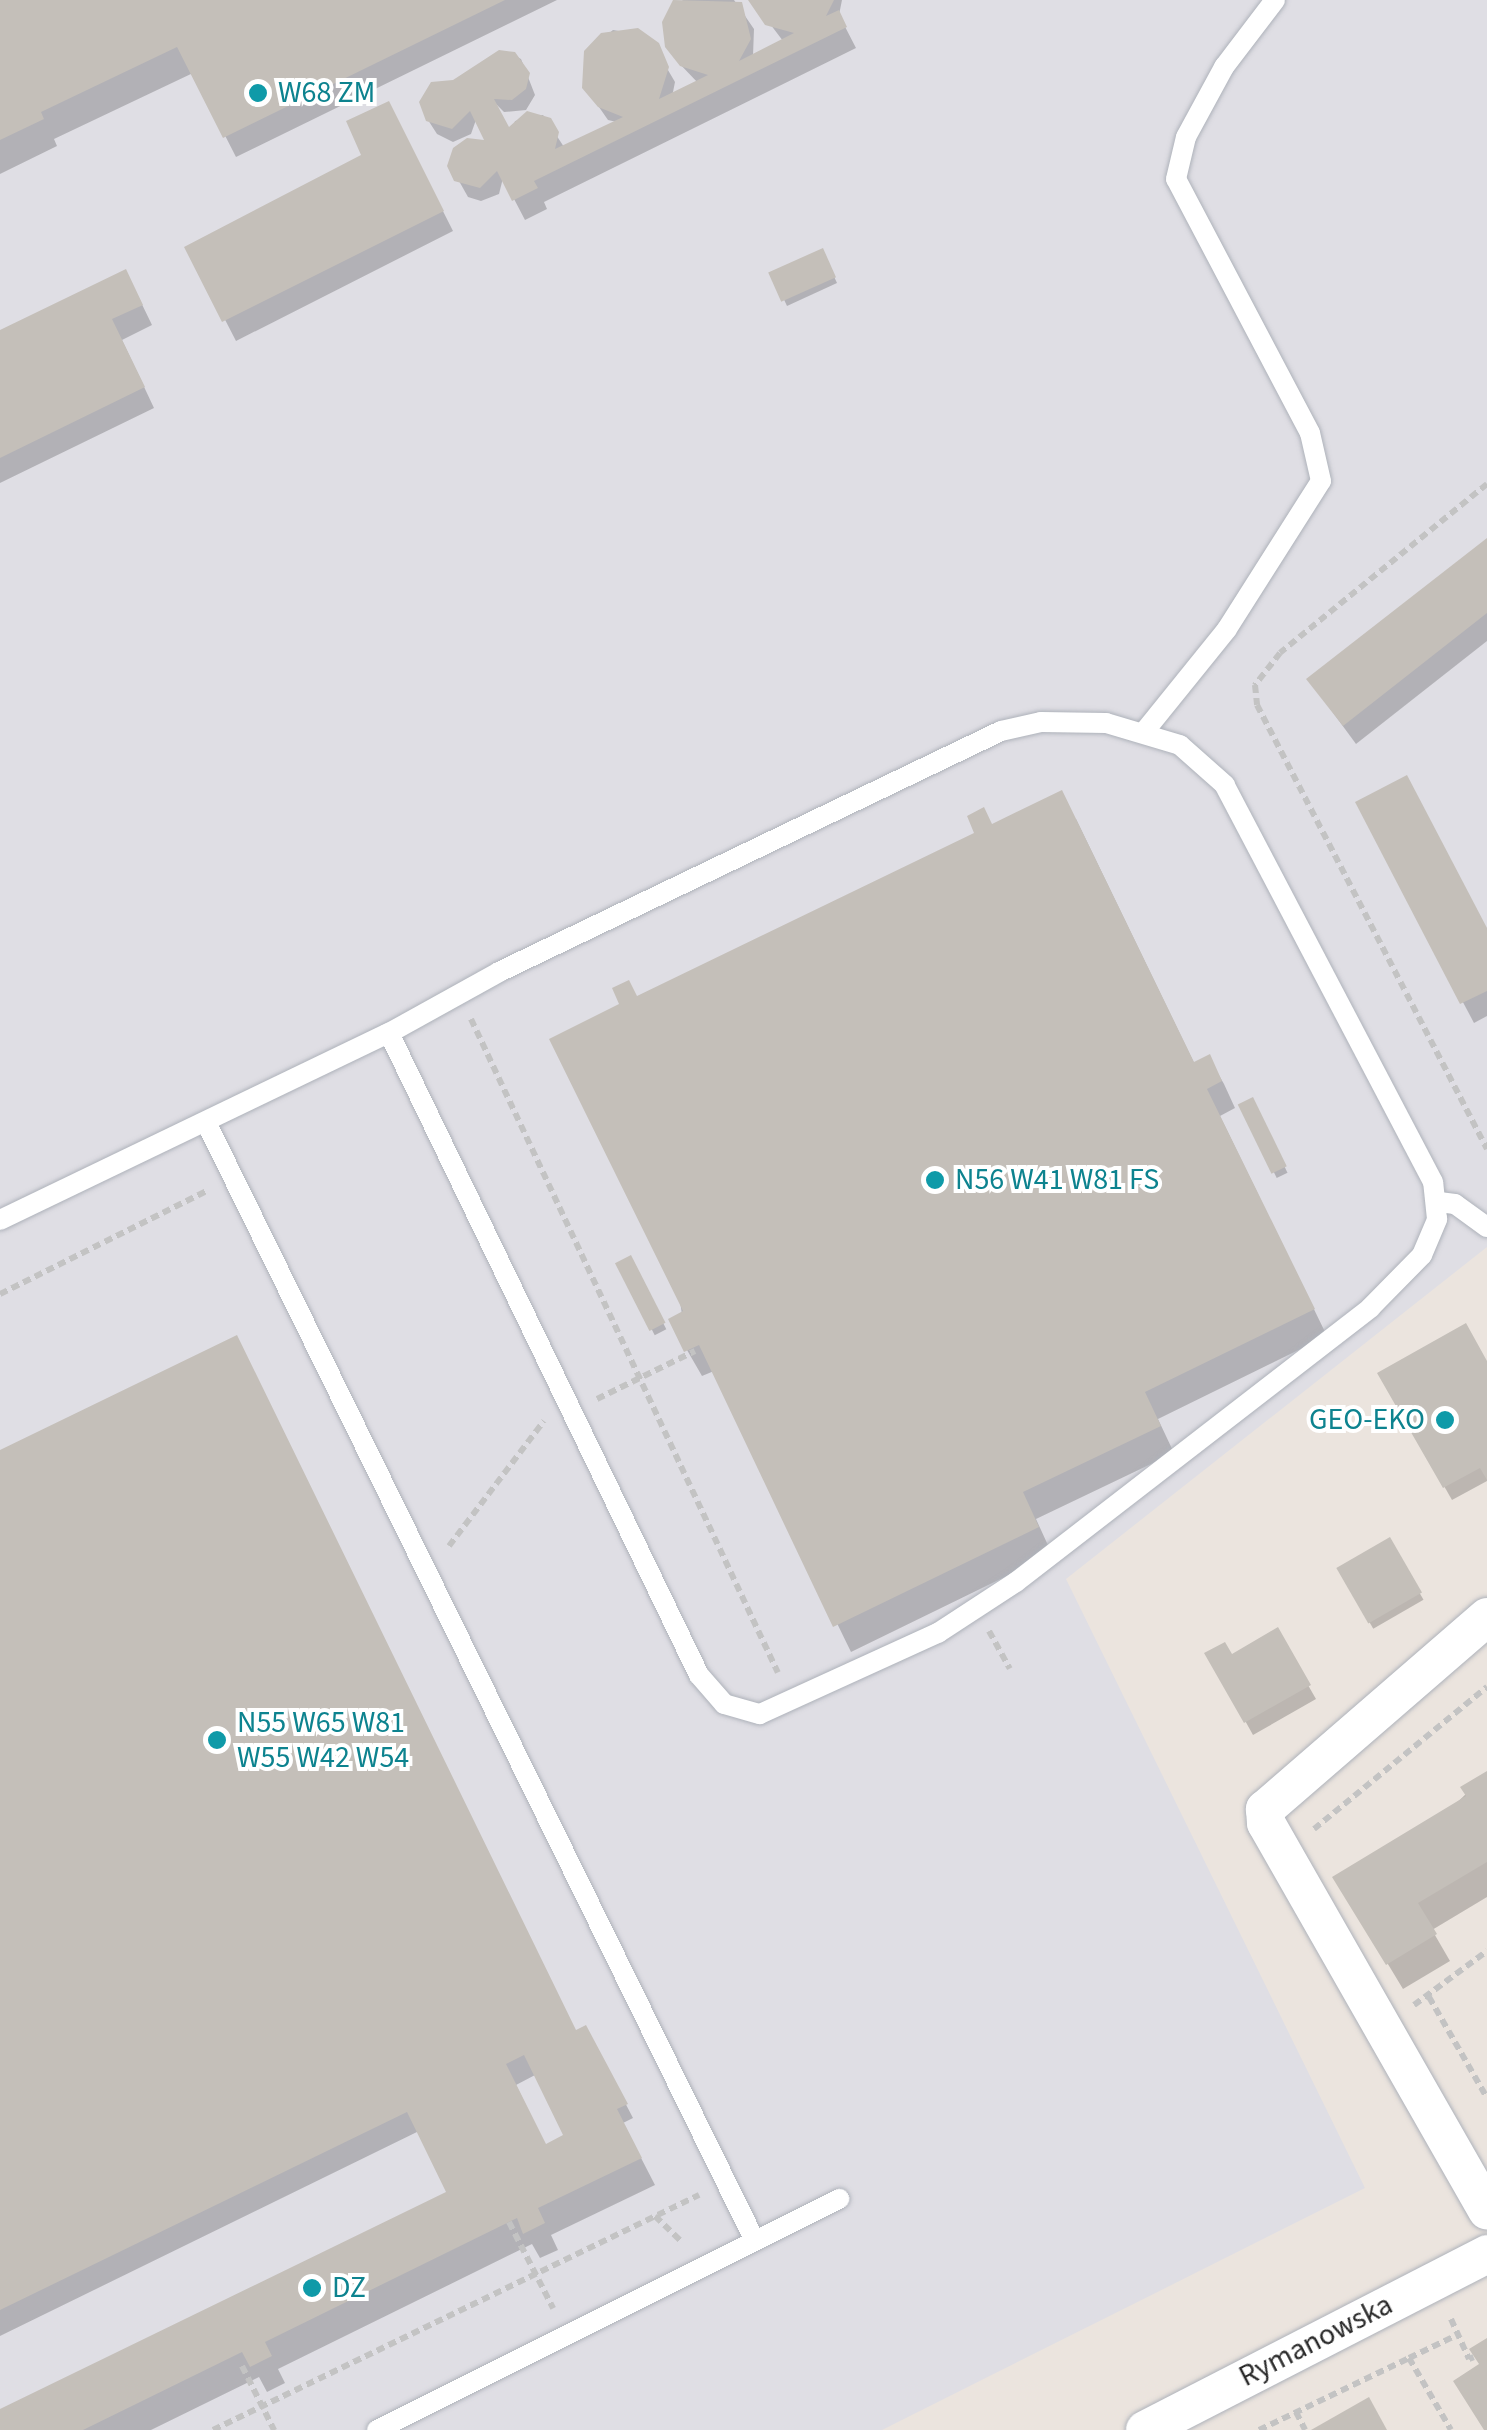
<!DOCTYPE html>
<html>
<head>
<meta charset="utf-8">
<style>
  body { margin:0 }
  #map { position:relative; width:1487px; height:2430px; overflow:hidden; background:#ebe4de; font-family:"Source Sans 3",sans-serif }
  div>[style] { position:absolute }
  .industrial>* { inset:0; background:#dfdee4 }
  .shadow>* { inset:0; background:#0003; transform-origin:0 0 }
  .building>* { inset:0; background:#c4bfb9; transform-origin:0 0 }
  .path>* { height:6px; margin-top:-3px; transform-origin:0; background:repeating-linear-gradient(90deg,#c3c3c3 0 8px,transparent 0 13px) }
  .roads { filter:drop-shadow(0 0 2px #aeb2ba) drop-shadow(0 0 2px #aeb2ba) }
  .lane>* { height:20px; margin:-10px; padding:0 10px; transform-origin:10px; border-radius:10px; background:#fff }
  .street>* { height:38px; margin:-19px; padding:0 19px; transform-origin:19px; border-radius:19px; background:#fff }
  .dots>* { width:28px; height:28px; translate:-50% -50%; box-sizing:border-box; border:5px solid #fff; border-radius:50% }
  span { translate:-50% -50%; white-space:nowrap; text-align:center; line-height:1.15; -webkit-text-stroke:8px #fff; paint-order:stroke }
  .culture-label { font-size:30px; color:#0d838f }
  .left { translate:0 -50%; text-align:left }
  .right { translate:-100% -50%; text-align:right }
  .street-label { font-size:30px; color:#2a2a2a }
</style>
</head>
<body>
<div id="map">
  <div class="industrial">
    <div style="clip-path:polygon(0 0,1487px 0,1487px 1247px,1066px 1579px,1365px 2188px,882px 2430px,0 2430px)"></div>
  </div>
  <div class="shadow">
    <div style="clip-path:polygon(0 0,557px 0,236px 157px,193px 73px,54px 139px,57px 146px,0 174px)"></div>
    <div style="clip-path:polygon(683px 0,734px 0,754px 29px,753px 56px,783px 41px,752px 0,842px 0,839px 15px,856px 48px,544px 202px,547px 209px,525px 220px,503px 178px,499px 194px,481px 201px,468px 197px,450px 165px,496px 149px,477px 117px,471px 134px,453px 142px,437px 134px,428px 120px,461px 87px,507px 52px,521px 59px,535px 95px,526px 110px,504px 112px,486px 94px,511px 136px,515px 121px,543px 115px,566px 150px,621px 123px,608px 120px,585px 87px,586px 52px,613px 30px,648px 36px,675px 82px,672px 97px,699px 84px,676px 60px,669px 11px)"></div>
    <div style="clip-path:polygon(399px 124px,453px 231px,236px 341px,188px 248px,365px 156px)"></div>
    <div style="clip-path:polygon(825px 257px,837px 283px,787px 306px,772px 274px)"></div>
    <div style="clip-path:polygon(136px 292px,152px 325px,122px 340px,154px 408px,0 483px,0 333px)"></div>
    <div style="clip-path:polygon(1487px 541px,1487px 641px,1356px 744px,1309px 680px)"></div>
    <div style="clip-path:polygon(1358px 804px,1487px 931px,1487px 1016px,1474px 1023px)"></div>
    <div style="clip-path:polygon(1076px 819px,1195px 1065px,1209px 1058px,1224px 1084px,1235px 1108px,1220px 1116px,1327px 1336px,1158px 1419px,1174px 1453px,1036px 1519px,1052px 1554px,851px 1652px,714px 1371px,702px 1376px,687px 1350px,637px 999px,993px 827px)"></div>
    <div style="left:1252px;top:1100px;width:81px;height:12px;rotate:64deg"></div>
    <div style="left:630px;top:1258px;width:80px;height:13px;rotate:63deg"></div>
    <div style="clip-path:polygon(1487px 1366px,1487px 1481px,1452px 1500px,1380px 1374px)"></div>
    <div style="clip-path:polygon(evenodd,0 1453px,576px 2032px,593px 2041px,633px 2118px,623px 2123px,655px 2185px,551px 2235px,558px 2250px,540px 2258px,532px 2244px,278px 2369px,285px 2383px,267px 2392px,259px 2377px,151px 2430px,0 2430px,0 2413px,449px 2194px,419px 2131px,0 2336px,0 1453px,537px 2074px,567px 2136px,546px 2146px,516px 2085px,537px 2074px)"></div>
    <div style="left:1389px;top:1540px;width:69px;height:58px;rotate:60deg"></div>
    <div style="clip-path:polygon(1277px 1631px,1316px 1699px,1253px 1735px,1208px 1654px,1231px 1657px)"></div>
    <div style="clip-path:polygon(1487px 1774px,1487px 1897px,1432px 1930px,1450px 1961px,1403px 1989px,1351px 1903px)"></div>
  </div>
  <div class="building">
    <div style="clip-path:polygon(0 0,505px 0,223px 138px,177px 47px,41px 112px,44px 119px,0 140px)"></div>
    <div style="clip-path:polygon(673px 0,742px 2px,751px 39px,739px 61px,794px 33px,765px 25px,748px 0,834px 0,826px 16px,839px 10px,847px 27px,534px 181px,538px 188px,512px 201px,497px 171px,480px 188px,454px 181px,447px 166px,453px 148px,467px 138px,484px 140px,470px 111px,452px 129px,426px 121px,419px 102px,431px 82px,453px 80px,499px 50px,515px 52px,530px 73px,526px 89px,512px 100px,494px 99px,509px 127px,527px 111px,551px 118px,559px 132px,555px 149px,623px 117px,598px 107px,582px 88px,584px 51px,601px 33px,638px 28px,659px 43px,669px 67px,659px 99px,708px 75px,680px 66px,665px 47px,662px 22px)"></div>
    <div style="clip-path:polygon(389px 101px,444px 211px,222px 322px,184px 247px,361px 155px,346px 121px)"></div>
    <div style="left:823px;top:248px;width:32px;height:60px;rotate:66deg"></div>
    <div style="clip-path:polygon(126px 269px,143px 305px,112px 319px,145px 387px,0 458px,0 330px)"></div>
    <div style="clip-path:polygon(1487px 538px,1487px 613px,1343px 726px,1306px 679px)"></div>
    <div style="clip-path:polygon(1407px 775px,1487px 928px,1487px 991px,1460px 1004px,1355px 802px)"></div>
    <div style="clip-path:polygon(1062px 790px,1194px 1062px,1210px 1054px,1222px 1081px,1207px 1089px,1315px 1309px,1145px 1392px,1161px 1426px,1023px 1492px,1039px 1527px,833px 1627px,699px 1345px,684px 1352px,668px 1319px,683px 1311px,549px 1039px,619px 1004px,612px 988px,629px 980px,637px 996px,974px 833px,967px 816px,984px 807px,992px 824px)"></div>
    <div style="left:1253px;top:1097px;width:77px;height:17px;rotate:64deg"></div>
    <div style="left:631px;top:1255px;width:76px;height:18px;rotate:63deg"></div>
    <div style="clip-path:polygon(1466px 1323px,1487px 1361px,1487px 1480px,1480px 1468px,1443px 1488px,1377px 1373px)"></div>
    <div style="clip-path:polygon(evenodd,237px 1335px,576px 2030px,586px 2025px,628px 2104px,617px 2109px,642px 2158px,538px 2208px,545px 2223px,523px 2234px,517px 2218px,265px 2342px,272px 2356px,250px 2367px,242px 2352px,83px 2430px,0 2430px,0 2409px,446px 2192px,407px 2112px,0 2310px,0 1450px,237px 1335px,524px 2055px,563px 2135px,546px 2144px,506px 2064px,524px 2055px)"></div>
    <div style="left:1390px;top:1537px;width:64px;height:62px;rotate:60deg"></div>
    <div style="clip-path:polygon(1278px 1627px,1311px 1685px,1244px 1723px,1204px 1653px,1225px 1642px,1232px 1654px)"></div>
    <div style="clip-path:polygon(1487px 1771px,1487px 1862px,1418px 1903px,1437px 1934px,1386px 1965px,1332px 1877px,1466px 1796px,1460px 1787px)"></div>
    <div style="clip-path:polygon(1487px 2338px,1487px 2430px,1484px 2430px,1453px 2381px,1479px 2364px,1469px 2349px)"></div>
    <div style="clip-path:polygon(1369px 2397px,1387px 2430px,1311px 2430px)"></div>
  </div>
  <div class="path">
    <div style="left:1487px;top:484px;width:267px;rotate:140.8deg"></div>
    <div style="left:1280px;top:653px;width:41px;rotate:128deg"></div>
    <div style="left:1255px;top:685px;width:20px;rotate:84deg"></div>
    <div style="left:1257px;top:705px;width:500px;rotate:62.62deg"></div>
    <div style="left:471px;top:1019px;width:722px;rotate:64.85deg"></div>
    <div style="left:0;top:1294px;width:233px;rotate:-26.5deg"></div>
    <div style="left:597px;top:1399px;width:109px;rotate:-26.1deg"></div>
    <div style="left:449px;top:1546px;width:157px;rotate:-52.8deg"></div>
    <div style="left:989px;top:1631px;width:43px;rotate:61.1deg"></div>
    <div style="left:1314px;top:1829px;width:224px;rotate:-39.4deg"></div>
    <div style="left:1429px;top:1997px;width:116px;rotate:60.1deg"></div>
    <div style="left:1414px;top:2005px;width:91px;rotate:-36.5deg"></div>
    <div style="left:655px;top:2216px;width:39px;rotate:44deg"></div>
    <div style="left:509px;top:2222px;width:97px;rotate:62.9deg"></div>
    <div style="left:1451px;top:2319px;width:44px;rotate:65.8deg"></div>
    <div style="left:1469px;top:2359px;width:5px;rotate:-22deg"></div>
    <div style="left:1409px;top:2358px;width:53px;rotate:-25.6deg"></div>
    <div style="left:242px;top:2366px;width:72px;rotate:63.4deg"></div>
    <div style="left:1296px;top:2412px;width:20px;rotate:63deg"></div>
    <div style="left:213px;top:2430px;width:540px;rotate:-25.81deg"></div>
    <div style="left:1259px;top:2430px;width:166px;rotate:-25.6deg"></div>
    <div style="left:1409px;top:2358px;width:83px;rotate:59.7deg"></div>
  </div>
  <div class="roads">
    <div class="lane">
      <div style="left:1144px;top:732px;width:132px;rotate:-51.1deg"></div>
      <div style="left:1227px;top:629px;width:175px;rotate:-57.6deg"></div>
      <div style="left:1321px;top:481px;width:49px;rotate:-102.9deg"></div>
      <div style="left:1310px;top:433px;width:287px;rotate:-117.8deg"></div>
      <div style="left:1176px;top:179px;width:43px;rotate:-76.6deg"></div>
      <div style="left:1186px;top:137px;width:80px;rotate:-61.5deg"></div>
      <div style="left:1224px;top:67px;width:84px;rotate:-52.7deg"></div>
      <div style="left:206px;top:1122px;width:1246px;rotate:63.87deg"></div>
      <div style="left:1439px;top:1202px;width:16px;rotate:7deg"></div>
      <div style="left:1455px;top:1204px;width:39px;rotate:36deg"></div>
      <div style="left:0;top:1220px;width:432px;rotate:-25.7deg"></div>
      <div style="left:389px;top:1033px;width:713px;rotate:64.23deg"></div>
      <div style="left:699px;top:1675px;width:38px;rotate:49deg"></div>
      <div style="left:724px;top:1704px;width:37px;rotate:16deg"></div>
      <div style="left:760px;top:1714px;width:196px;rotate:-24.5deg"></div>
      <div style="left:938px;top:1633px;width:93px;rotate:-33.2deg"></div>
      <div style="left:1016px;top:1582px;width:448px;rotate:-37.7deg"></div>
      <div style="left:1370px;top:1308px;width:74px;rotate:-45.5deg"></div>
      <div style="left:1422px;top:1255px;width:39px;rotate:-67deg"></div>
      <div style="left:1437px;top:1219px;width:37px;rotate:-96deg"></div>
      <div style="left:1433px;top:1182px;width:448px;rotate:-117.7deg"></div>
      <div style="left:1225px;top:785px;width:60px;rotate:-138.4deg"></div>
      <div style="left:1180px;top:745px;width:77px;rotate:-163.4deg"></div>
      <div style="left:1106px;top:723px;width:65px;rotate:-179.1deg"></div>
      <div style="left:1041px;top:722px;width:41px;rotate:167.3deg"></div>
      <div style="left:1001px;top:731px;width:557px;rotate:154.36deg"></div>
      <div style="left:499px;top:972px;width:126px;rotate:151deg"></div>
      <div style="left:377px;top:2430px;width:517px;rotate:-26.57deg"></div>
    </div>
    <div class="street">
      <div style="left:1487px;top:1617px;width:294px;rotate:139.1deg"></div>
      <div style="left:1265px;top:1809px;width:14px;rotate:86deg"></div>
      <div style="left:1266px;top:1823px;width:446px;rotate:60.3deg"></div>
      <div style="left:1145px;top:2430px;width:385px;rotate:-27.2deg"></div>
    </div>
  </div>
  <div class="dots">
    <div style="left:258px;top:93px;background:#0f9aa8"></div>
    <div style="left:935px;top:1180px;background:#0f9aa8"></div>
    <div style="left:1445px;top:1420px;background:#0f9aa8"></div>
    <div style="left:217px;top:1740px;background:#0f9aa8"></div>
    <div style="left:312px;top:2288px;background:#0f9aa8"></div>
  </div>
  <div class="culture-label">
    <span class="left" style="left:278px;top:93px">W68 ZM</span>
    <span class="left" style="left:955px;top:1180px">N56 W41 W81 FS</span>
    <span class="right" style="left:1425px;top:1420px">GEO-EKO</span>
    <span class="left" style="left:237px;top:1740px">N55 W65 W81<br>W55 W42 W54</span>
    <span class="left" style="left:332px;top:2288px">DZ</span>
  </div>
  <div class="street-label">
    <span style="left:1316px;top:2341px;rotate:-27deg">Rymanowska</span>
  </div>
</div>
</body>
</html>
